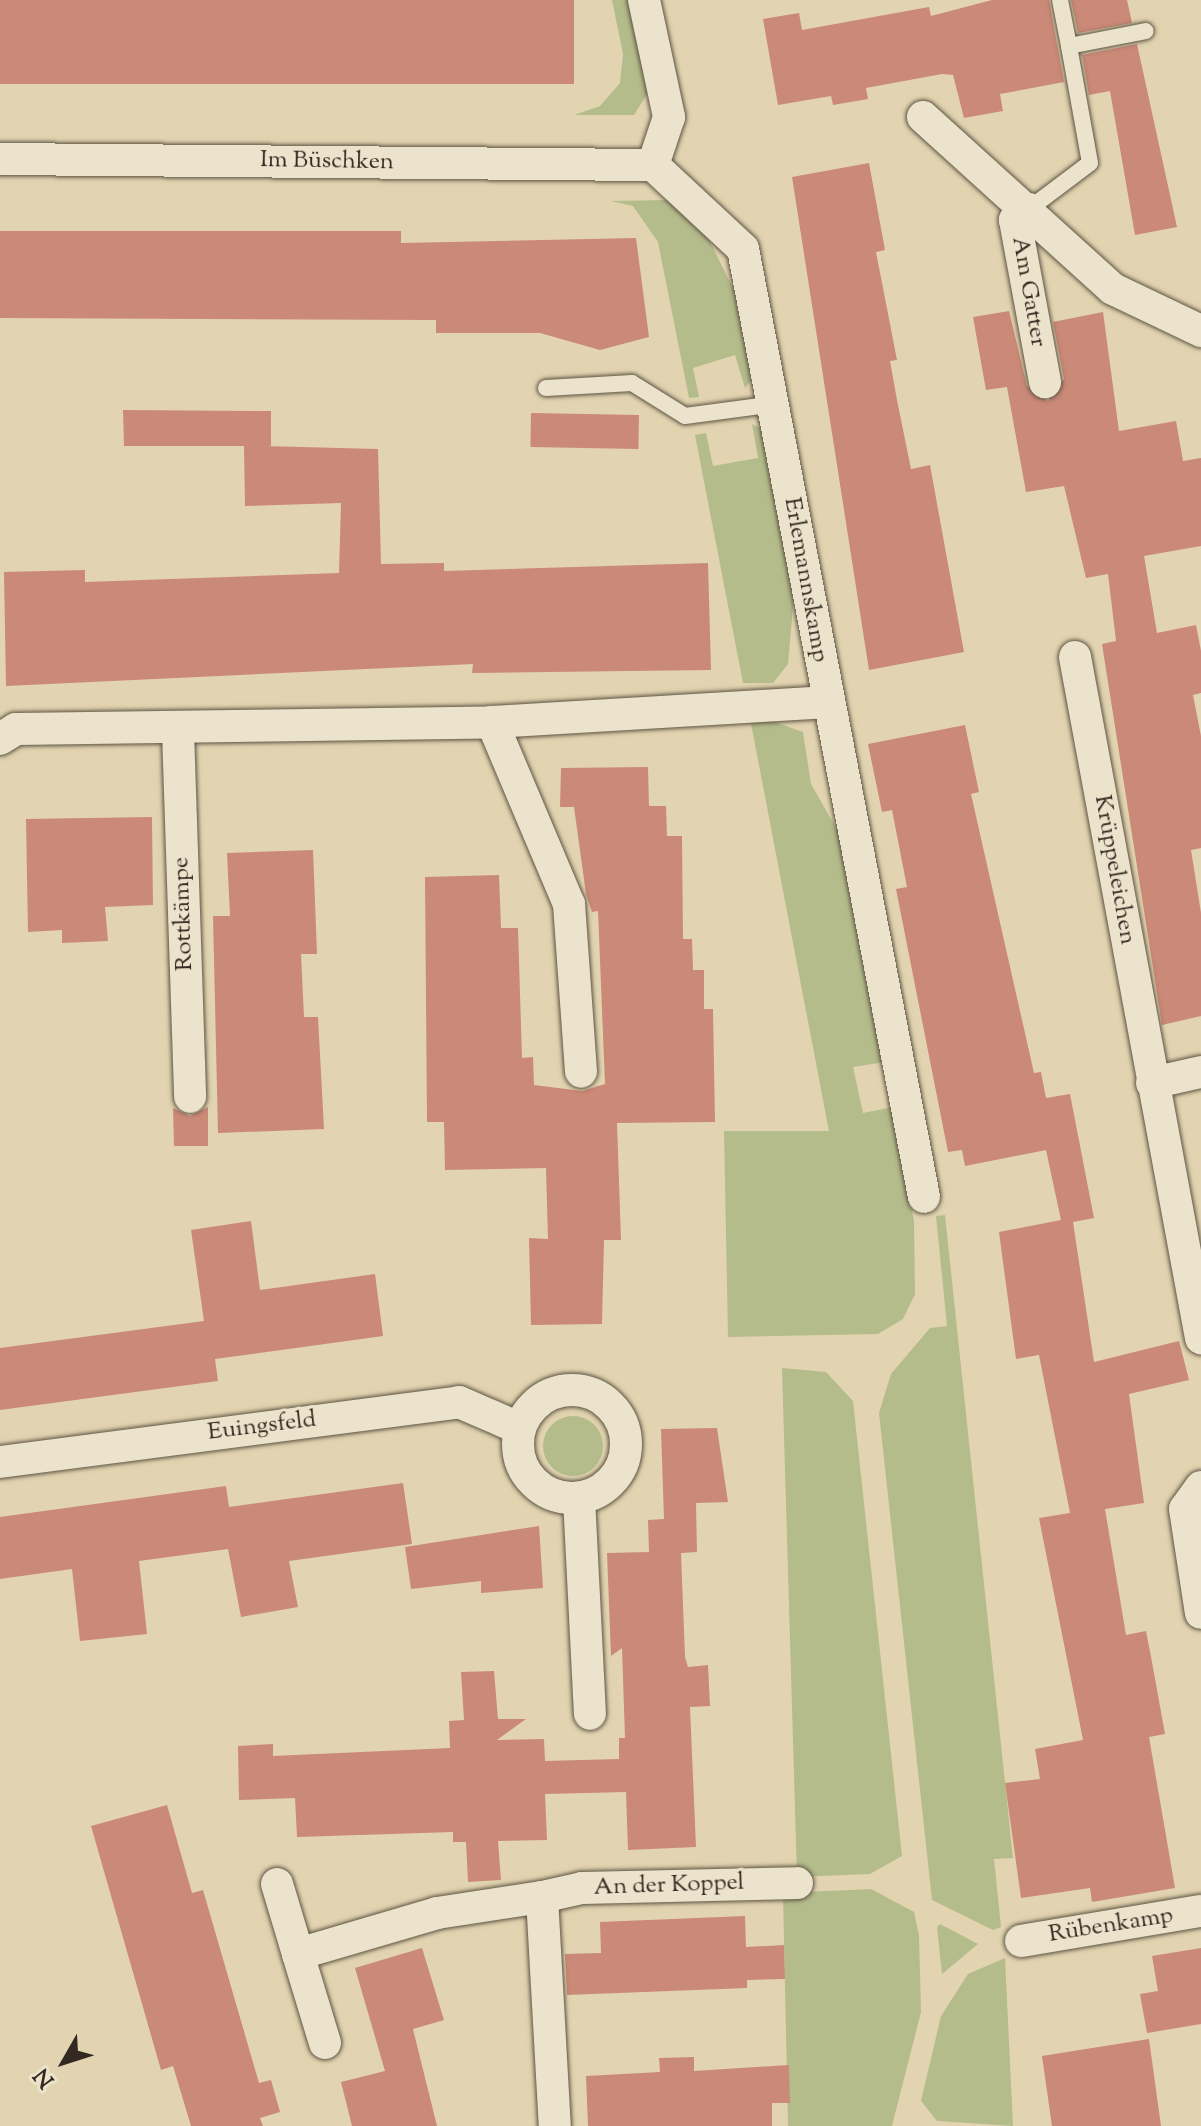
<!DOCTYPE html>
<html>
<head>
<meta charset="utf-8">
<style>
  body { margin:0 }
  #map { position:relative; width:1201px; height:2126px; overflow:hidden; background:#e2d4b0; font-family:"Sorts Mill Goudy",serif }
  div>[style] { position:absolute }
  .green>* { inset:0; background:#b4bc8b }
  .round { border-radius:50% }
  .building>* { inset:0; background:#cb8977; transform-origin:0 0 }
  .roads { filter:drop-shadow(0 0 2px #5e5444) drop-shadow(0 0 2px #5e5444) }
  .lane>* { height:16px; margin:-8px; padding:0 8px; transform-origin:8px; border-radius:8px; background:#ece3cc }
  .street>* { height:32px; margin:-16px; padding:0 16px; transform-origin:16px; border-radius:16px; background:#ece3cc }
  .street>.ring { margin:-16px; padding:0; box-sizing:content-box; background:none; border:32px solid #ece3cc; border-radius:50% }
  span { translate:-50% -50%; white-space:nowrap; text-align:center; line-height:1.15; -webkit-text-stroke:6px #ece3cc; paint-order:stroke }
  .street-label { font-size:24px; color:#322920 }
  .north { position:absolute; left:24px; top:2022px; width:80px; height:80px; -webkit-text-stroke:6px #ece3cc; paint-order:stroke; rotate:231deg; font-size:22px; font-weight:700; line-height:32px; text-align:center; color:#322920 }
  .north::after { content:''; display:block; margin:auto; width:28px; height:36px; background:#322920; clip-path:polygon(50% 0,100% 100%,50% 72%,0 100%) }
</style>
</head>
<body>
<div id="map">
  <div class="green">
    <div style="clip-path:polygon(612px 0,630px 0,649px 91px,634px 115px,574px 115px,600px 106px,620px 83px,623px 54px)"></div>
    <div style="clip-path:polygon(669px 200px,708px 238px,740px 302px,754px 376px,745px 388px,735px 355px,693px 368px,699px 397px,689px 398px,658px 242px,633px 206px,611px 201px)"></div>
    <div style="clip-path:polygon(752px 424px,765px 431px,795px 584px,788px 664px,773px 683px,743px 683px,695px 435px,706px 433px,713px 466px,758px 458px)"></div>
    <div style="clip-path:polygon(749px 713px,803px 732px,811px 784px,844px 842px,885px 1062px,853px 1067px,863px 1113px,893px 1107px,914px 1221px,915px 1294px,903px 1319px,878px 1334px,728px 1337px,724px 1131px,829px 1131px)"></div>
    <div style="clip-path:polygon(945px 1215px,1013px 1858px,994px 1859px,1001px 1927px,993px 1930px,932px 1900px,879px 1413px,891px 1374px,930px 1328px,947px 1326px,936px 1216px)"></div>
    <div style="clip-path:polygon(782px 1368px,826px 1372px,853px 1401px,902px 1856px,870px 1874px,797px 1877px)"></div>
    <div class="round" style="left:543px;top:1416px;width:60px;height:60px"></div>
    <div style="clip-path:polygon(871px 1889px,914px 1912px,919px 1935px,921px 2012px,892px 2126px,788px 2126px,783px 1893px)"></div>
    <div style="clip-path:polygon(940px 1924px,978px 1944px,942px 1974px,937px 1927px)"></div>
    <div style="clip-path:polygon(1005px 1958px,1013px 2126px,937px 2121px,921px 2101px,941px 2016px,968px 1974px)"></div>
  </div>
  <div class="building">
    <div style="left:0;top:0;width:574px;height:84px"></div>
    <div style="clip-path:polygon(992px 0,1049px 0,1064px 82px,1000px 94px,1003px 111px,964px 118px,953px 75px,942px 74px,866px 88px,868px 99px,833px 105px,831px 96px,778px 105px,763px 19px,799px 13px,802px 30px,929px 7px,931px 16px)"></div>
    <div style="clip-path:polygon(1071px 0,1127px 0,1132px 23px,1078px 33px)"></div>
    <div style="clip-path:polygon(1137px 44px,1177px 227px,1135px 235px,1110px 91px,1089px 95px,1082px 55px)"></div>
    <div style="clip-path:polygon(869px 163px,885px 250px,876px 252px,897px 360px,890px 361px,897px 400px,911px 469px,930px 465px,964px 652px,869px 670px,792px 177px)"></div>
    <div style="clip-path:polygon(0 231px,401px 231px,401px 243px,636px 238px,649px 337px,600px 350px,540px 333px,436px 333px,436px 320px,0 318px)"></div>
    <div style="clip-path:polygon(1009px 311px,1027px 386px,1048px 401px,1064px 379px,1053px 322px,1103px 312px,1119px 431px,1176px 421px,1183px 461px,1201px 458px,1201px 546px,1144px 556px,1157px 633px,1196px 625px,1201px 651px,1201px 693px,1193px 695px,1201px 736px,1201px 848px,1191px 850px,1201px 913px,1201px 1016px,1162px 1025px,1102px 644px,1116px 641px,1108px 574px,1086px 578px,1064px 486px,1026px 492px,1007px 387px,986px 390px,973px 317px)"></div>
    <div style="clip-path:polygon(123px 410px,271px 411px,271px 446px,262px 446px,378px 449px,381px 564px,444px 563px,444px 571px,708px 563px,711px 670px,472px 673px,473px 664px,6px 686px,4px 572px,85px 570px,85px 582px,339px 573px,341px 503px,245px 506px,244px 446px,124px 446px)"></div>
    <div style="left:531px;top:413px;width:108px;height:34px;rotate:1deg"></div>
    <div style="clip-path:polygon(965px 725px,979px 792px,971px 794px,1034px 1073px,1041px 1072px,1046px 1098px,1070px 1094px,1094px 1218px,1073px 1222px,1094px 1362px,1179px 1341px,1189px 1380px,1129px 1394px,1144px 1503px,1105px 1509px,1126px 1635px,1146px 1631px,1152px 1662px,1165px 1734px,1149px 1737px,1175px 1888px,1092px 1902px,1090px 1888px,1021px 1898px,1005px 1783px,1040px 1779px,1035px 1749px,1083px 1740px,1039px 1518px,1070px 1513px,1039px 1355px,1016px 1359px,999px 1232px,1061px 1220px,1046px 1150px,965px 1166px,962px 1150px,948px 1152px,896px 889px,907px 887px,892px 810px,882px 812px,868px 744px)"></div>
    <div style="clip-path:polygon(648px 767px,649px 806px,666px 806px,667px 836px,682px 836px,683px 939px,692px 939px,693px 970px,704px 970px,704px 1009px,713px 1009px,715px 1122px,617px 1123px,621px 1240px,604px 1240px,602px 1324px,531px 1325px,529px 1238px,548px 1239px,546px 1168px,445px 1170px,444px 1122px,427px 1122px,425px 877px,499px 875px,501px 928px,518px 928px,522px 1058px,533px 1057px,534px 1085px,582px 1091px,605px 1084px,598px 911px,592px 912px,586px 894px,574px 807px,560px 807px,561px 768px)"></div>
    <div style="clip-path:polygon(152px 817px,153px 905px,105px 907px,108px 941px,62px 943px,62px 930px,28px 932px,26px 819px)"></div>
    <div style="clip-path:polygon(313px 850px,317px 954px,301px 954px,304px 1017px,318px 1017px,324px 1129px,218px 1133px,213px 916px,230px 916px,227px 853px)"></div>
    <div style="clip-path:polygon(208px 1107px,208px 1146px,174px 1146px,173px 1108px,190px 1116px)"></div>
    <div style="clip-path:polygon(251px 1221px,260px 1290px,375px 1274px,383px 1336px,215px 1359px,218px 1381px,0 1410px,0 1348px,204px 1321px,191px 1230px)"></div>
    <div style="clip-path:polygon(717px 1428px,728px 1502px,696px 1503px,697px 1552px,681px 1553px,685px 1657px,688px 1667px,708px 1665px,710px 1706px,690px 1707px,696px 1847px,628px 1850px,626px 1792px,545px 1794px,547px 1840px,498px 1841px,501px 1880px,468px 1882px,466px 1842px,453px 1842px,453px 1832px,297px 1837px,295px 1798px,239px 1800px,238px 1746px,273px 1744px,273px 1756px,450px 1748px,449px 1721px,464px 1720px,461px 1672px,494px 1671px,498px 1719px,526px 1719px,497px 1740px,544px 1739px,545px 1761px,619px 1759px,619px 1738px,625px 1738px,622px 1648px,611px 1656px,607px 1553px,649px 1552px,648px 1520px,664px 1519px,661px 1429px)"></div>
    <div style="clip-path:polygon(403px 1483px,412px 1544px,289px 1561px,298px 1607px,241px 1617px,228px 1549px,139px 1561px,147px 1634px,80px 1641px,72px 1569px,0 1579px,0 1517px,226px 1486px,229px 1507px)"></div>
    <div style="clip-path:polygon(539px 1526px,543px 1588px,481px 1593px,481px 1581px,411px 1589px,405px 1547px)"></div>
    <div style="clip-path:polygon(167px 1805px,192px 1893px,203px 1890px,259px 2083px,271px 2080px,280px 2112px,260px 2118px,263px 2126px,191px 2126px,173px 2066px,161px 2070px,91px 1826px)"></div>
    <div style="clip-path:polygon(745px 1916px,746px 1947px,784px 1945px,785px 1979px,747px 1980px,747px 1988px,567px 1995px,565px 1954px,601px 1953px,600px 1922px)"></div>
    <div style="clip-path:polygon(422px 1948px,444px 2020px,413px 2029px,437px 2126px,352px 2126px,341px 2082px,385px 2071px,355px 1968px)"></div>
    <div style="clip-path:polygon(1201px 1948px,1201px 2024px,1147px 2033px,1140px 1994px,1158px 1991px,1152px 1956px)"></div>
    <div style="clip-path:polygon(1149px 2039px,1161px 2126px,1052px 2126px,1042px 2056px)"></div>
    <div style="clip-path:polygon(694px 2057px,694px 2071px,789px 2065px,790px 2103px,772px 2103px,772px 2126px,588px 2126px,586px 2076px,660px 2072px,659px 2058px)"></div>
  </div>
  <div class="roads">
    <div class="lane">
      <div style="left:1060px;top:0;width:47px;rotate:78.9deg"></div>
      <div style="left:1069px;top:46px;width:78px;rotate:-11deg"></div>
      <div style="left:1029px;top:209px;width:76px;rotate:-37deg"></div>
      <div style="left:1090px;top:163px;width:119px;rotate:-100.2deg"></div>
      <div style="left:546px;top:388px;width:86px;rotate:-3.3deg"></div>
      <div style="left:632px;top:383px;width:62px;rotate:31.9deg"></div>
      <div style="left:685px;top:416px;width:91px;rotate:-7.6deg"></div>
    </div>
    <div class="street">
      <div style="left:644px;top:0;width:120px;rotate:77.9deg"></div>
      <div style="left:669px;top:117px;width:51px;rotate:108.4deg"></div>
      <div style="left:653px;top:165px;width:123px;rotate:43deg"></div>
      <div style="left:743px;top:249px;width:965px;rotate:79.19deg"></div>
      <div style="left:923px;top:117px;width:256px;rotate:42.2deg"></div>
      <div style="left:1113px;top:289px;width:98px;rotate:25.5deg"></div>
      <div style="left:0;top:159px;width:653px;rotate:0.53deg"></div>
      <div style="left:1029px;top:209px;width:18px;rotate:142deg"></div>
      <div style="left:1015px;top:220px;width:165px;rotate:79.5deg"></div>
      <div style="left:1075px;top:657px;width:693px;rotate:79.52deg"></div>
      <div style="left:492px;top:722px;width:198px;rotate:67.1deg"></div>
      <div style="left:569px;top:904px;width:168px;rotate:85.9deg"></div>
      <div style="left:178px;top:731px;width:366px;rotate:88.1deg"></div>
      <div style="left:0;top:739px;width:19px;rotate:-32deg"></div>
      <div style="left:16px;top:729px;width:476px;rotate:-0.8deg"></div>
      <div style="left:492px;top:722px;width:334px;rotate:-3.4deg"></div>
      <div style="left:1152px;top:1083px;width:50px;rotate:-12.7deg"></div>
      <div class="ring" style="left:518px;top:1390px;width:76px;height:76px"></div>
      <div style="left:0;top:1462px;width:463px;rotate:-7.4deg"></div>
      <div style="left:459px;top:1402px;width:65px;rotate:23.4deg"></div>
      <div style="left:1201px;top:1487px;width:27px;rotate:126deg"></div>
      <div style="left:1185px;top:1509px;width:105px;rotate:81.3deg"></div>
      <div style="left:579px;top:1498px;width:216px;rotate:87.1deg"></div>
      <div style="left:277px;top:1884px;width:73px;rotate:73.3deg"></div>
      <div style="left:542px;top:1897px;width:41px;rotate:-12.7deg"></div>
      <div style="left:582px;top:1888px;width:215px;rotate:-1.3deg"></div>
      <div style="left:1021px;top:1941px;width:182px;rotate:-9.5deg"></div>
      <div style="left:325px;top:2043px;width:93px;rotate:-106.9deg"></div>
      <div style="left:298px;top:1954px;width:145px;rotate:-16.4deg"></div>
      <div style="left:437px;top:1913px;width:106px;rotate:-8.7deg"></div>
      <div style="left:542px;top:1897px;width:229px;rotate:86.8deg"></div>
    </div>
  </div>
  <div class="street-label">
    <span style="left:327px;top:162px;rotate:1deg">Im Büschken</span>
    <span style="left:1028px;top:292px;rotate:80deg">Am Gatter</span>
    <span style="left:805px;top:580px;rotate:80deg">Erlemannskamp</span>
    <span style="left:1114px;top:870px;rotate:80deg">Krüppeleichen</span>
    <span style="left:184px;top:914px;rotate:-92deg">Rottkämpe</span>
    <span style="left:262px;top:1427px;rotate:-7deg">Euingsfeld</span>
    <span style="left:669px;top:1886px;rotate:-2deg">An der Koppel</span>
    <span style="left:1111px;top:1926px;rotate:-9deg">Rübenkamp</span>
  </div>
  <div class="north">N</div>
</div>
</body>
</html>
